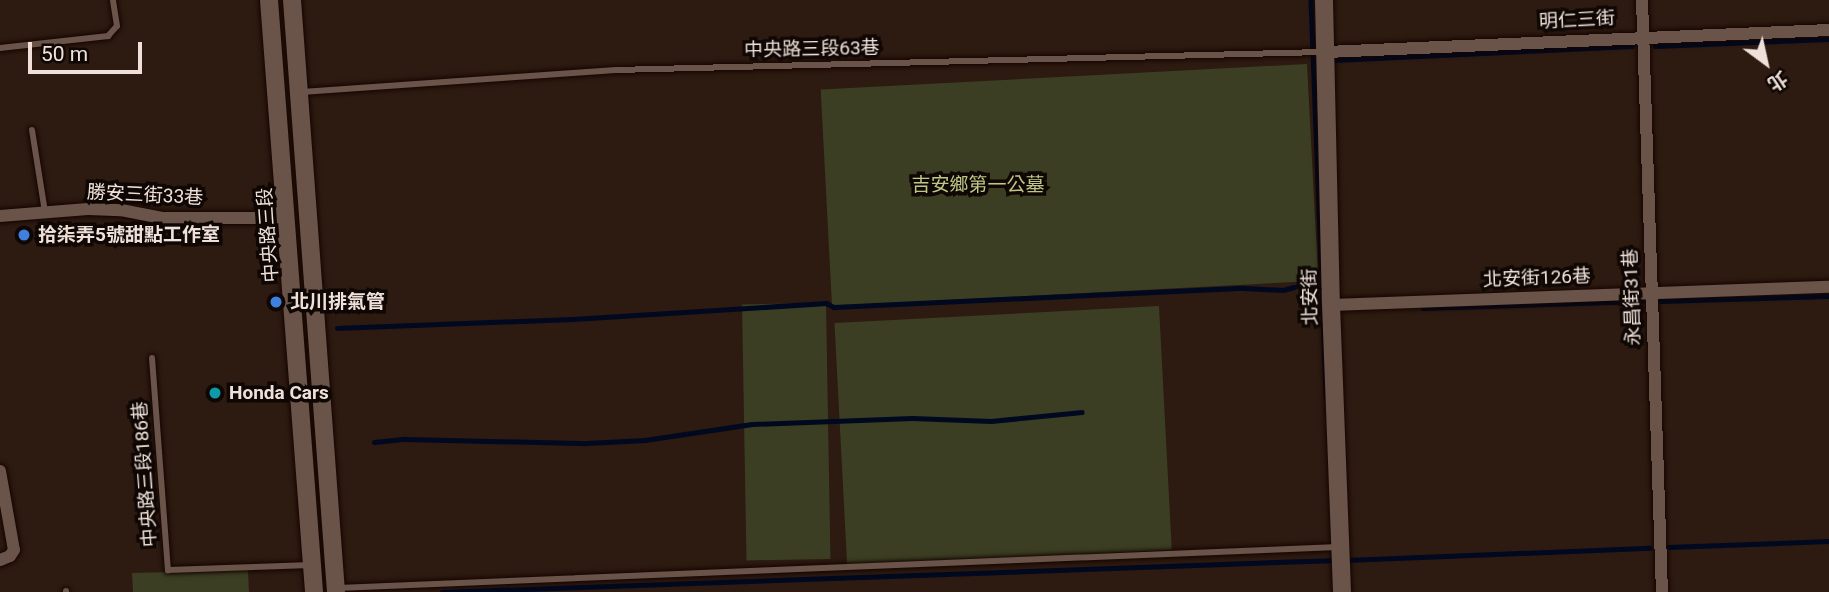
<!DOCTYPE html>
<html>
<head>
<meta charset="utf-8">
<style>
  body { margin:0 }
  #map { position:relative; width:1829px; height:592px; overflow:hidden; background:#2d1a10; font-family:Roboto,"Noto Sans TC",sans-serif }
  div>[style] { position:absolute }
  .green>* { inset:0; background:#3b3e22; transform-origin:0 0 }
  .stream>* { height:4.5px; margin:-2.25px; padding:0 2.25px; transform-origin:2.25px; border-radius:2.25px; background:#00091f }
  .roads { filter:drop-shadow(0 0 2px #140500) drop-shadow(0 0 2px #140500) }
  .lane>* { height:6px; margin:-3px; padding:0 3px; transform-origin:3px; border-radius:3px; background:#6a5348 }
  .street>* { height:12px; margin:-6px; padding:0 6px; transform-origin:6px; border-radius:6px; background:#6a5348 }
  .secondary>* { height:18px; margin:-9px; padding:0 9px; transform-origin:9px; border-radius:9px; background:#6a5348 }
  .dots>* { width:19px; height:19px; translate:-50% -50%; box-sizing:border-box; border:4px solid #0f0704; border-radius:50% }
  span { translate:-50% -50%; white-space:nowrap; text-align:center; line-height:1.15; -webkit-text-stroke:7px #0f0704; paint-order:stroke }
  .street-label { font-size:19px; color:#efe1da }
  .park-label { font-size:19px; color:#bfc686 }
  .poi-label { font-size:19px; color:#efe1da; font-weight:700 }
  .left { translate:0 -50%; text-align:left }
  .north { position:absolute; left:1731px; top:28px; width:70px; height:70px; -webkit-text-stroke:5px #0f0704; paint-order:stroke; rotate:147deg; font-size:19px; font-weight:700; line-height:28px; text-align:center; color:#efe1da }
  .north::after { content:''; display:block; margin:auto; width:24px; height:32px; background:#efe1da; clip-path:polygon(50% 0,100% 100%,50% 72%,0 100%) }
  .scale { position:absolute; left:28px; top:42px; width:114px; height:32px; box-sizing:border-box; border:4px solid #efe1da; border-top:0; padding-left:9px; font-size:21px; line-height:24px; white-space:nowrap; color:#efe1da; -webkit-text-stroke:5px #0f0704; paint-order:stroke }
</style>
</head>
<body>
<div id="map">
  <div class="green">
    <div style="left:1307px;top:64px;width:217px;height:487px;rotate:87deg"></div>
    <div style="left:826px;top:303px;width:256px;height:84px;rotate:89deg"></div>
    <div style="left:1159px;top:306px;width:244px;height:325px;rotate:87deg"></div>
    <div style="clip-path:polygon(248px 570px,249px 592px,133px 592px,132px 573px)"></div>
  </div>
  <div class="stream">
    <div style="left:1311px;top:0;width:399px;rotate:87.8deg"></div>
    <div style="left:1655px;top:46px;width:174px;rotate:-2.3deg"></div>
    <div style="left:1334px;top:60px;width:298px;rotate:-2.7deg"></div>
    <div style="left:1660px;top:301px;width:169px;rotate:-1.7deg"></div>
    <div style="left:1423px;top:308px;width:219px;rotate:-1.8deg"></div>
    <div style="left:337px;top:328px;width:236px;rotate:-2.2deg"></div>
    <div style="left:573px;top:319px;width:254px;rotate:-3.6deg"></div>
    <div style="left:826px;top:303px;width:9px;rotate:27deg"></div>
    <div style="left:834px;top:307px;width:410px;rotate:-2.7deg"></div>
    <div style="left:1244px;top:288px;width:39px;rotate:3deg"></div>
    <div style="left:1283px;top:290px;width:11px;rotate:-15deg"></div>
    <div style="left:1294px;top:287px;width:26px"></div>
    <div style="left:374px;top:442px;width:31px;rotate:-6deg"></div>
    <div style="left:405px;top:439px;width:182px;rotate:1.3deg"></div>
    <div style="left:587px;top:443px;width:58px;rotate:-3deg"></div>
    <div style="left:645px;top:440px;width:108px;rotate:-8.5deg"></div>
    <div style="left:752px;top:424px;width:160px;rotate:-2.1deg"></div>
    <div style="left:912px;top:418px;width:79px;rotate:2.2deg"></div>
    <div style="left:991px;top:421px;width:91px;rotate:-5.6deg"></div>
    <div style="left:1668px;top:547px;width:161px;rotate:-2.1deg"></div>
    <div style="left:1347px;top:560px;width:303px;rotate:-2.3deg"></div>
    <div style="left:442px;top:592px;width:897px;rotate:-2.05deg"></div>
  </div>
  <div class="roads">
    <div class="lane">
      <div style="left:0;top:48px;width:109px;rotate:-6.3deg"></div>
      <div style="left:108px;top:36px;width:13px;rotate:-48deg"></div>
      <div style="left:117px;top:26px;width:26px;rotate:-99deg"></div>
      <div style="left:301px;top:92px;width:316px;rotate:-4deg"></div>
      <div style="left:616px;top:70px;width:706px;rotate:-1.46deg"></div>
      <div style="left:32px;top:130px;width:83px;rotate:81deg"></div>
      <div style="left:152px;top:358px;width:213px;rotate:85.7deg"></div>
      <div style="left:168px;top:570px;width:143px;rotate:-2deg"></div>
      <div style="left:338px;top:588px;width:1001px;rotate:-2.35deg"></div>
      <div style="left:66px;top:591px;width:1px;rotate:90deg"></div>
    </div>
    <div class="street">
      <div style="left:1642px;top:0;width:592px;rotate:88.07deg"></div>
      <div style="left:1327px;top:52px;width:502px;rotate:-2.51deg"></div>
      <div style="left:0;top:216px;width:88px;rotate:-4.5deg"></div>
      <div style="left:88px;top:209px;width:33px;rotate:2deg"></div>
      <div style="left:121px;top:210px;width:42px;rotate:11deg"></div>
      <div style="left:162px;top:218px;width:125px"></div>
      <div style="left:1331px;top:305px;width:498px;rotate:-2.1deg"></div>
      <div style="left:0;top:471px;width:80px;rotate:80deg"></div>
      <div style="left:14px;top:550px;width:7px;rotate:124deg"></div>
      <div style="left:10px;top:556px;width:11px;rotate:158deg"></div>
    </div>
    <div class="secondary">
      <div style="left:269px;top:0;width:594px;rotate:85.65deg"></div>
      <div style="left:292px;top:0;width:594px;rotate:85.75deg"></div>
      <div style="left:1324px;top:0;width:305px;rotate:88.7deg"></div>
      <div style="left:1331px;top:305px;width:287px;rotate:87.8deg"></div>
    </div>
  </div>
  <div class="dots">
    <div style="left:24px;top:235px;background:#3f7fe0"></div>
    <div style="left:276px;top:302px;background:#3f7fe0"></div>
    <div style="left:215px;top:393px;background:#0f9aa8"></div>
  </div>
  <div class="street-label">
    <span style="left:1577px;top:20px;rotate:-3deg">明仁三街</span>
    <span style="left:812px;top:49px;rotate:-1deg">中央路三段63巷</span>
    <span style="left:145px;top:195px;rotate:3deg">勝安三街33巷</span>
    <span style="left:268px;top:235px;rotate:-94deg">中央路三段</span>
    <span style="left:1537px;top:278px;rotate:-2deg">北安街126巷</span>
    <span style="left:1310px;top:297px;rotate:-91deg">北安街</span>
    <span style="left:1632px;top:297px;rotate:-92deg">永昌街31巷</span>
    <span style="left:145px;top:474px;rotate:-94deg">中央路三段186巷</span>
  </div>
  <div class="park-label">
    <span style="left:978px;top:185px">吉安鄉第一公墓</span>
  </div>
  <div class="poi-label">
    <span class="left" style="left:38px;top:235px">拾柒弄5號甜點工作室</span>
    <span class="left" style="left:290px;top:302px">北川排氣管</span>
    <span class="left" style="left:229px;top:393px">Honda Cars</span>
  </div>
  <div class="north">北</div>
  <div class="scale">50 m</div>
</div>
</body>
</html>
